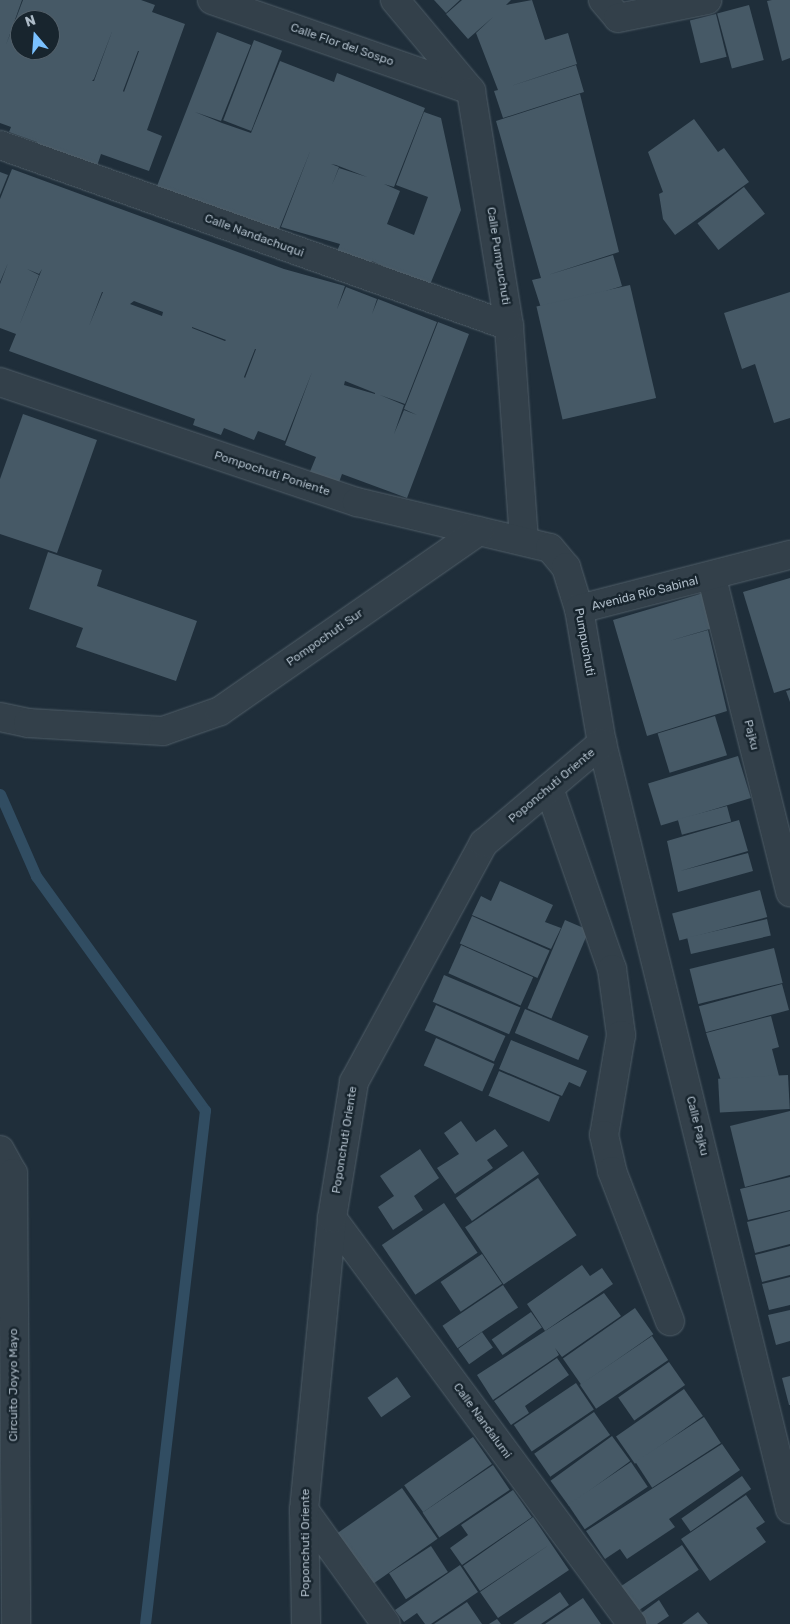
<!DOCTYPE html>
<html>
<head>
<meta charset="utf-8">
<style>
  body { margin:0 }
  #map { position:relative; width:790px; height:1624px; overflow:hidden; background:#1f2e3a; font-family:Rubik,sans-serif }
  div>[style] { position:absolute }
  .stream>* { height:11px; margin:-5.5px; padding:0 5.5px; transform-origin:5.5px; border-radius:5.5px; background:#314d62 }
  .building>* { inset:0; background:#465966; transform-origin:0 0 }
  .roads { filter:drop-shadow(0 0 1px #505e68) drop-shadow(0 0 1px #505e68) }
  .minor>* { height:28px; margin:-14px; padding:0 14px; transform-origin:14px; border-radius:14px; background:#33404a }
  span { translate:-50% -50%; white-space:nowrap; text-align:center; line-height:1.15; -webkit-text-stroke:5px #18252e; paint-order:stroke }
  .street-label { font-size:12px; color:#adbbc7 }
  .north { position:absolute; left:10px; top:10px; width:50px; height:50px; box-sizing:border-box; background:#18252e; border:1px solid #54616b; border-radius:50%; rotate:342deg; font-size:14px; font-weight:700; line-height:20px; text-align:center; color:#adbbc7 }
  .north::after { content:''; display:block; margin:auto; width:18px; height:22px; background:#7ac1ff; clip-path:polygon(50% 0,100% 100%,50% 72%,0 100%) }
</style>
</head>
<body>
<div id="map">
  <div class="stream">
    <div style="left:0;top:794px;width:90px;rotate:66.3deg"></div>
    <div style="left:36px;top:876px;width:289px;rotate:54.2deg"></div>
    <div style="left:205px;top:1110px;width:517px;rotate:96.66deg"></div>
  </div>
  <div class="building">
    <div style="clip-path:polygon(evenodd,0 0,22px 0,6px 45px,23px 0,141px 0,155px 5px,152px 12px,185px 24px,147px 130px,162px 136px,149px 171px,101px 154px,94px 175px,36px 146px,37px 142px,9px 132px,11px 127px,0 123px,0 0,20px 20px,50px 20px,50px 50px,20px 50px,20px 20px,0 0,113px 29px,94px 81px,92px 81px,94px 79px,113px 29px,0 0,138px 51px,139px 51px,124px 92px,123px 91px,138px 51px)"></div>
    <div style="clip-path:polygon(434px 0,460px 0,446px 13px)"></div>
    <div style="clip-path:polygon(462px 0,511px 0,506px 5px,532px 0,545px 40px,568px 33px,577px 64px,511px 86px,576px 65px,584px 92px,503px 118px,494px 91px,498px 90px,476px 33px,493px 17px,468px 39px,446px 14px)"></div>
    <div style="clip-path:polygon(772px 0,790px 0,790px 58px,782px 61px,767px 1px)"></div>
    <div style="left:749px;top:5px;width:57px;height:33px;rotate:75deg"></div>
    <div style="left:716px;top:14px;width:44px;height:27px;rotate:76deg"></div>
    <div style="clip-path:polygon(evenodd,217px 32px,251px 45px,221px 121px,195px 112px,222px 123px,251px 133px,280px 61px,334px 82px,337px 73px,425px 108px,394px 187px,384px 184px,400px 191px,387px 224px,414px 235px,428px 197px,396px 185px,424px 112px,441px 118px,461px 210px,429px 287px,372px 261px,371px 264px,337px 251px,340px 244px,281px 227px,311px 149px,278px 232px,157px 186px,217px 32px,331px 164px,336px 165px,367px 177px,339px 168px,332px 185px,339px 167px,331px 164px)"></div>
    <div style="left:254px;top:40px;width:30px;height:86px;rotate:21deg"></div>
    <div style="clip-path:polygon(580px 94px,619px 252px,548px 275px,613px 255px,622px 286px,542px 311px,532px 280px,541px 278px,496px 121px)"></div>
    <div style="clip-path:polygon(694px 119px,718px 152px,724px 148px,749px 182px,675px 235px,663px 219px,659px 194px,663px 192px,648px 152px)"></div>
    <div style="clip-path:polygon(evenodd,12px 169px,284px 269px,345px 286px,337px 309px,346px 287px,377px 299px,372px 314px,378px 299px,437px 322px,405px 404px,380px 395px,404px 405px,394px 434px,404px 410px,417px 415px,404px 409px,438px 322px,469px 334px,407px 498px,342px 474px,338px 485px,309px 474px,316px 457px,285px 445px,312px 372px,285px 441px,258px 431px,254px 440px,224px 428px,221px 435px,193px 425px,195px 419px,9px 351px,16px 334px,0 328px,0 284px,8px 263px,0 282px,0 199px,12px 169px,27px 269px,39px 274px,42px 269px,19px 326px,39px 275px,27px 269px,12px 169px,102px 292px,103px 292px,89px 326px,102px 292px,12px 169px,134px 301px,163px 312px,162px 316px,130px 304px,134px 301px,12px 169px,192px 327px,226px 340px,225px 341px,192px 328px,192px 327px,12px 169px,255px 349px,256px 349px,245px 378px,244px 377px,255px 349px,12px 169px,345px 381px,375px 393px,375px 394px,344px 385px,345px 381px)"></div>
    <div style="clip-path:polygon(0 172px,8px 175px,0 195px)"></div>
    <div style="left:744px;top:187px;width:34px;height:59px;rotate:52deg"></div>
    <div style="left:630px;top:285px;width:116px;height:96px;rotate:77deg"></div>
    <div style="clip-path:polygon(790px 292px,790px 418px,774px 423px,755px 364px,742px 369px,724px 313px)"></div>
    <div style="clip-path:polygon(23px 414px,97px 440px,57px 553px,0 534px,0 479px)"></div>
    <div style="clip-path:polygon(48px 552px,102px 570px,97px 586px,197px 621px,176px 681px,76px 647px,83px 628px,29px 609px)"></div>
    <div style="clip-path:polygon(790px 578px,790px 688px,774px 693px,743px 592px)"></div>
    <div style="clip-path:polygon(710px 591px,720px 626px,669px 641px,708px 630px,727px 711px,647px 736px,613px 620px)"></div>
    <div style="clip-path:polygon(790px 690px,790px 702px,786px 691px)"></div>
    <div style="left:715px;top:716px;width:41px;height:60px;rotate:73deg"></div>
    <div style="left:738px;top:756px;width:44px;height:94px;rotate:73deg"></div>
    <div style="left:727px;top:806px;width:16px;height:51px;rotate:75deg"></div>
    <div style="clip-path:polygon(739px 820px,748px 851px,680px 871px,748px 853px,753px 871px,678px 892px,667px 841px)"></div>
    <div style="clip-path:polygon(500px 881px,553px 905px,545px 922px,561px 928px,551px 949px,472px 915px,481px 896px,491px 901px)"></div>
    <div style="left:760px;top:890px;width:28px;height:91px;rotate:75deg"></div>
    <div style="left:472px;top:916px;width:85px;height:30px;rotate:24deg"></div>
    <div style="left:767px;top:919px;width:17px;height:82px;rotate:77deg"></div>
    <div style="left:565px;top:920px;width:26px;height:96px;rotate:23deg"></div>
    <div style="left:461px;top:945px;width:79px;height:31px;rotate:24deg"></div>
    <div style="left:774px;top:948px;width:36px;height:87px;rotate:76deg"></div>
    <div style="left:444px;top:975px;width:83px;height:29px;rotate:23deg"></div>
    <div style="left:782px;top:984px;width:27px;height:86px;rotate:75deg"></div>
    <div style="left:436px;top:1005px;width:76px;height:28px;rotate:24deg"></div>
    <div style="left:525px;top:1009px;width:69px;height:26px;rotate:23deg"></div>
    <div style="clip-path:polygon(771px 1016px,779px 1047px,772px 1049px,779px 1076px,724px 1090px,706px 1033px)"></div>
    <div style="left:436px;top:1038px;width:64px;height:30px;rotate:24deg"></div>
    <div style="clip-path:polygon(511px 1040px,587px 1071px,580px 1087px,569px 1082px,562px 1096px,499px 1069px)"></div>
    <div style="left:499px;top:1071px;width:66px;height:27px;rotate:23deg"></div>
    <div style="left:788px;top:1075px;width:34px;height:70px;rotate:87deg"></div>
    <div style="clip-path:polygon(790px 1111px,790px 1175px,745px 1187px,730px 1126px)"></div>
    <div style="clip-path:polygon(461px 1121px,476px 1142px,495px 1129px,508px 1146px,487px 1160px,493px 1168px,455px 1194px,437px 1168px,459px 1154px,444px 1133px)"></div>
    <div style="clip-path:polygon(420px 1149px,439px 1178px,414px 1196px,423px 1210px,393px 1230px,378px 1207px,394px 1196px,380px 1176px)"></div>
    <div style="left:523px;top:1151px;width:28px;height:82px;rotate:55deg"></div>
    <div style="clip-path:polygon(790px 1177px,790px 1210px,748px 1220px,740px 1189px)"></div>
    <div style="left:538px;top:1178px;width:69px;height:88px;rotate:56deg"></div>
    <div style="left:444px;top:1203px;width:60px;height:75px;rotate:56deg"></div>
    <div style="clip-path:polygon(790px 1211px,790px 1244px,755px 1253px,747px 1222px)"></div>
    <div style="clip-path:polygon(790px 1246px,790px 1275px,762px 1282px,755px 1255px)"></div>
    <div style="left:482px;top:1254px;width:36px;height:50px;rotate:56deg"></div>
    <div style="clip-path:polygon(582px 1265px,590px 1276px,602px 1268px,613px 1284px,545px 1331px,527px 1304px)"></div>
    <div style="clip-path:polygon(790px 1277px,790px 1305px,769px 1310px,762px 1284px)"></div>
    <div style="left:503px;top:1285px;width:27px;height:73px;rotate:56deg"></div>
    <div style="clip-path:polygon(604px 1293px,621px 1316px,562px 1357px,555px 1348px,559px 1355px,493px 1400px,477px 1375px)"></div>
    <div style="left:635px;top:1308px;width:32px;height:88px;rotate:55deg"></div>
    <div style="clip-path:polygon(790px 1310px,790px 1341px,776px 1345px,768px 1315px)"></div>
    <div style="left:531px;top:1312px;width:19px;height:48px;rotate:55deg"></div>
    <div style="left:482px;top:1332px;width:19px;height:29px;rotate:55deg"></div>
    <div style="left:652px;top:1336px;width:29px;height:87px;rotate:56deg"></div>
    <div style="clip-path:polygon(557px 1358px,569px 1375px,525px 1406px,529px 1413px,511px 1425px,494px 1401px)"></div>
    <div style="left:669px;top:1362px;width:28px;height:62px;rotate:55deg"></div>
    <div style="clip-path:polygon(790px 1376px,790px 1405px,789px 1405px,782px 1378px)"></div>
    <div style="left:397px;top:1377px;width:24px;height:36px;rotate:55deg"></div>
    <div style="left:576px;top:1383px;width:32px;height:75px;rotate:56deg"></div>
    <div style="left:684px;top:1389px;width:33px;height:83px;rotate:55deg"></div>
    <div style="left:594px;top:1412px;width:28px;height:73px;rotate:55deg"></div>
    <div style="left:704px;top:1417px;width:31px;height:82px;rotate:57deg"></div>
    <div style="left:612px;top:1436px;width:31px;height:76px;rotate:54deg"></div>
    <div style="left:473px;top:1437px;width:33px;height:84px;rotate:55deg"></div>
    <div style="clip-path:polygon(722px 1444px,740px 1470px,669px 1519px,675px 1527px,627px 1559px,620px 1549px,605px 1559px,586px 1531px)"></div>
    <div style="left:631px;top:1462px;width:30px;height:76px;rotate:56deg"></div>
    <div style="left:493px;top:1465px;width:30px;height:85px;rotate:56deg"></div>
    <div style="left:742px;top:1476px;width:16px;height:74px;rotate:55deg"></div>
    <div style="left:402px;top:1488px;width:62px;height:79px;rotate:55deg"></div>
    <div style="clip-path:polygon(513px 1490px,532px 1517px,462px 1565px,450px 1548px,468px 1535px,461px 1525px)"></div>
    <div style="clip-path:polygon(746px 1495px,765px 1522px,756px 1528px,766px 1542px,710px 1581px,681px 1539px)"></div>
    <div style="clip-path:polygon(533px 1517px,569px 1570px,498px 1618px,480px 1592px,549px 1545px,480px 1591px,463px 1566px)"></div>
    <div style="left:682px;top:1545px;width:30px;height:75px;rotate:56deg"></div>
    <div style="left:431px;top:1546px;width:31px;height:50px;rotate:57deg"></div>
    <div style="clip-path:polygon(460px 1565px,478px 1592px,431px 1624px,425px 1624px,417px 1613px,404px 1622px,395px 1610px)"></div>
    <div style="clip-path:polygon(560px 1592px,569px 1605px,541px 1624px,513px 1624px)"></div>
    <div style="clip-path:polygon(583px 1598px,601px 1624px,545px 1624px)"></div>
    <div style="clip-path:polygon(659px 1600px,669px 1616px,657px 1624px,647px 1624px,640px 1614px)"></div>
    <div style="clip-path:polygon(467px 1602px,482px 1624px,434px 1624px)"></div>
    <div style="clip-path:polygon(698px 1612px,708px 1624px,682px 1624px)"></div>
    <div style="clip-path:polygon(497px 1619px,501px 1624px,489px 1624px)"></div>
  </div>
  <div class="roads">
    <div class="minor">
      <div style="left:212px;top:0;width:273px;rotate:19.2deg"></div>
      <div style="left:395px;top:0;width:119px;rotate:50.1deg"></div>
      <div style="left:471px;top:91px;width:238px;rotate:80.8deg"></div>
      <div style="left:509px;top:326px;width:215px;rotate:86deg"></div>
      <div style="left:603px;top:0;width:23px;rotate:50deg"></div>
      <div style="left:618px;top:18px;width:91px;rotate:-11.4deg"></div>
      <div style="left:0;top:145px;width:540px;rotate:19.58deg"></div>
      <div style="left:0;top:382px;width:377px;rotate:18.6deg"></div>
      <div style="left:357px;top:502px;width:198px;rotate:13.4deg"></div>
      <div style="left:550px;top:548px;width:25px;rotate:50deg"></div>
      <div style="left:566px;top:567px;width:44px;rotate:72.8deg"></div>
      <div style="left:579px;top:609px;width:136px;rotate:80.3deg"></div>
      <div style="left:602px;top:743px;width:789px;rotate:76.21deg"></div>
      <div style="left:712px;top:578px;width:324px;rotate:76deg"></div>
      <div style="left:579px;top:609px;width:218px;rotate:-14.4deg"></div>
      <div style="left:0;top:717px;width:29px;rotate:12deg"></div>
      <div style="left:28px;top:723px;width:135px;rotate:3.4deg"></div>
      <div style="left:163px;top:731px;width:60px;rotate:-19.3deg"></div>
      <div style="left:220px;top:711px;width:315px;rotate:-34.8deg"></div>
      <div style="left:549px;top:788px;width:192px;rotate:70.8deg"></div>
      <div style="left:612px;top:969px;width:67px;rotate:82.2deg"></div>
      <div style="left:621px;top:1035px;width:101px;rotate:99.6deg"></div>
      <div style="left:604px;top:1135px;width:37px;rotate:77deg"></div>
      <div style="left:612px;top:1171px;width:161px;rotate:68.9deg"></div>
      <div style="left:0;top:1150px;width:26px;rotate:61deg"></div>
      <div style="left:13px;top:1173px;width:451px;rotate:89.6deg"></div>
      <div style="left:332px;top:1218px;width:505px;rotate:53.54deg"></div>
      <div style="left:304px;top:1510px;width:140px;rotate:54.3deg"></div>
      <div style="left:306px;top:1624px;width:114px;rotate:-91deg"></div>
      <div style="left:304px;top:1510px;width:293px;rotate:-84.5deg"></div>
      <div style="left:332px;top:1218px;width:138px;rotate:-80.8deg"></div>
      <div style="left:354px;top:1082px;width:272px;rotate:-61.5deg"></div>
      <div style="left:484px;top:843px;width:155px;rotate:-40.3deg"></div>
    </div>
  </div>
  <div class="street-label">
    <span style="left:342px;top:45px;rotate:19deg">Calle Flor del Sospo</span>
    <span style="left:254px;top:236px;rotate:20deg">Calle Nandachuqui</span>
    <span style="left:498px;top:256px;rotate:81deg">Calle Pumpuchuti</span>
    <span style="left:272px;top:474px;rotate:18deg">Pompochuti Poniente</span>
    <span style="left:645px;top:594px;rotate:-14deg">Avenida Río Sabinal</span>
    <span style="left:325px;top:638px;rotate:-35deg">Pompochuti Sur</span>
    <span style="left:584px;top:642px;rotate:80deg">Pumpuchuti</span>
    <span style="left:751px;top:735px;rotate:76deg">Pajku</span>
    <span style="left:552px;top:786px;rotate:-40deg">Poponchuti Oriente</span>
    <span style="left:697px;top:1126px;rotate:76deg">Calle Pajku</span>
    <span style="left:345px;top:1140px;rotate:-81deg">Poponchuti Oriente</span>
    <span style="left:14px;top:1385px;rotate:-90deg">Circuito Joyyo Mayo</span>
    <span style="left:482px;top:1421px;rotate:54deg">Calle Nandalumi</span>
    <span style="left:306px;top:1543px;rotate:-90deg">Poponchuti Oriente</span>
  </div>
  <div class="north">N</div>
</div>
</body>
</html>
